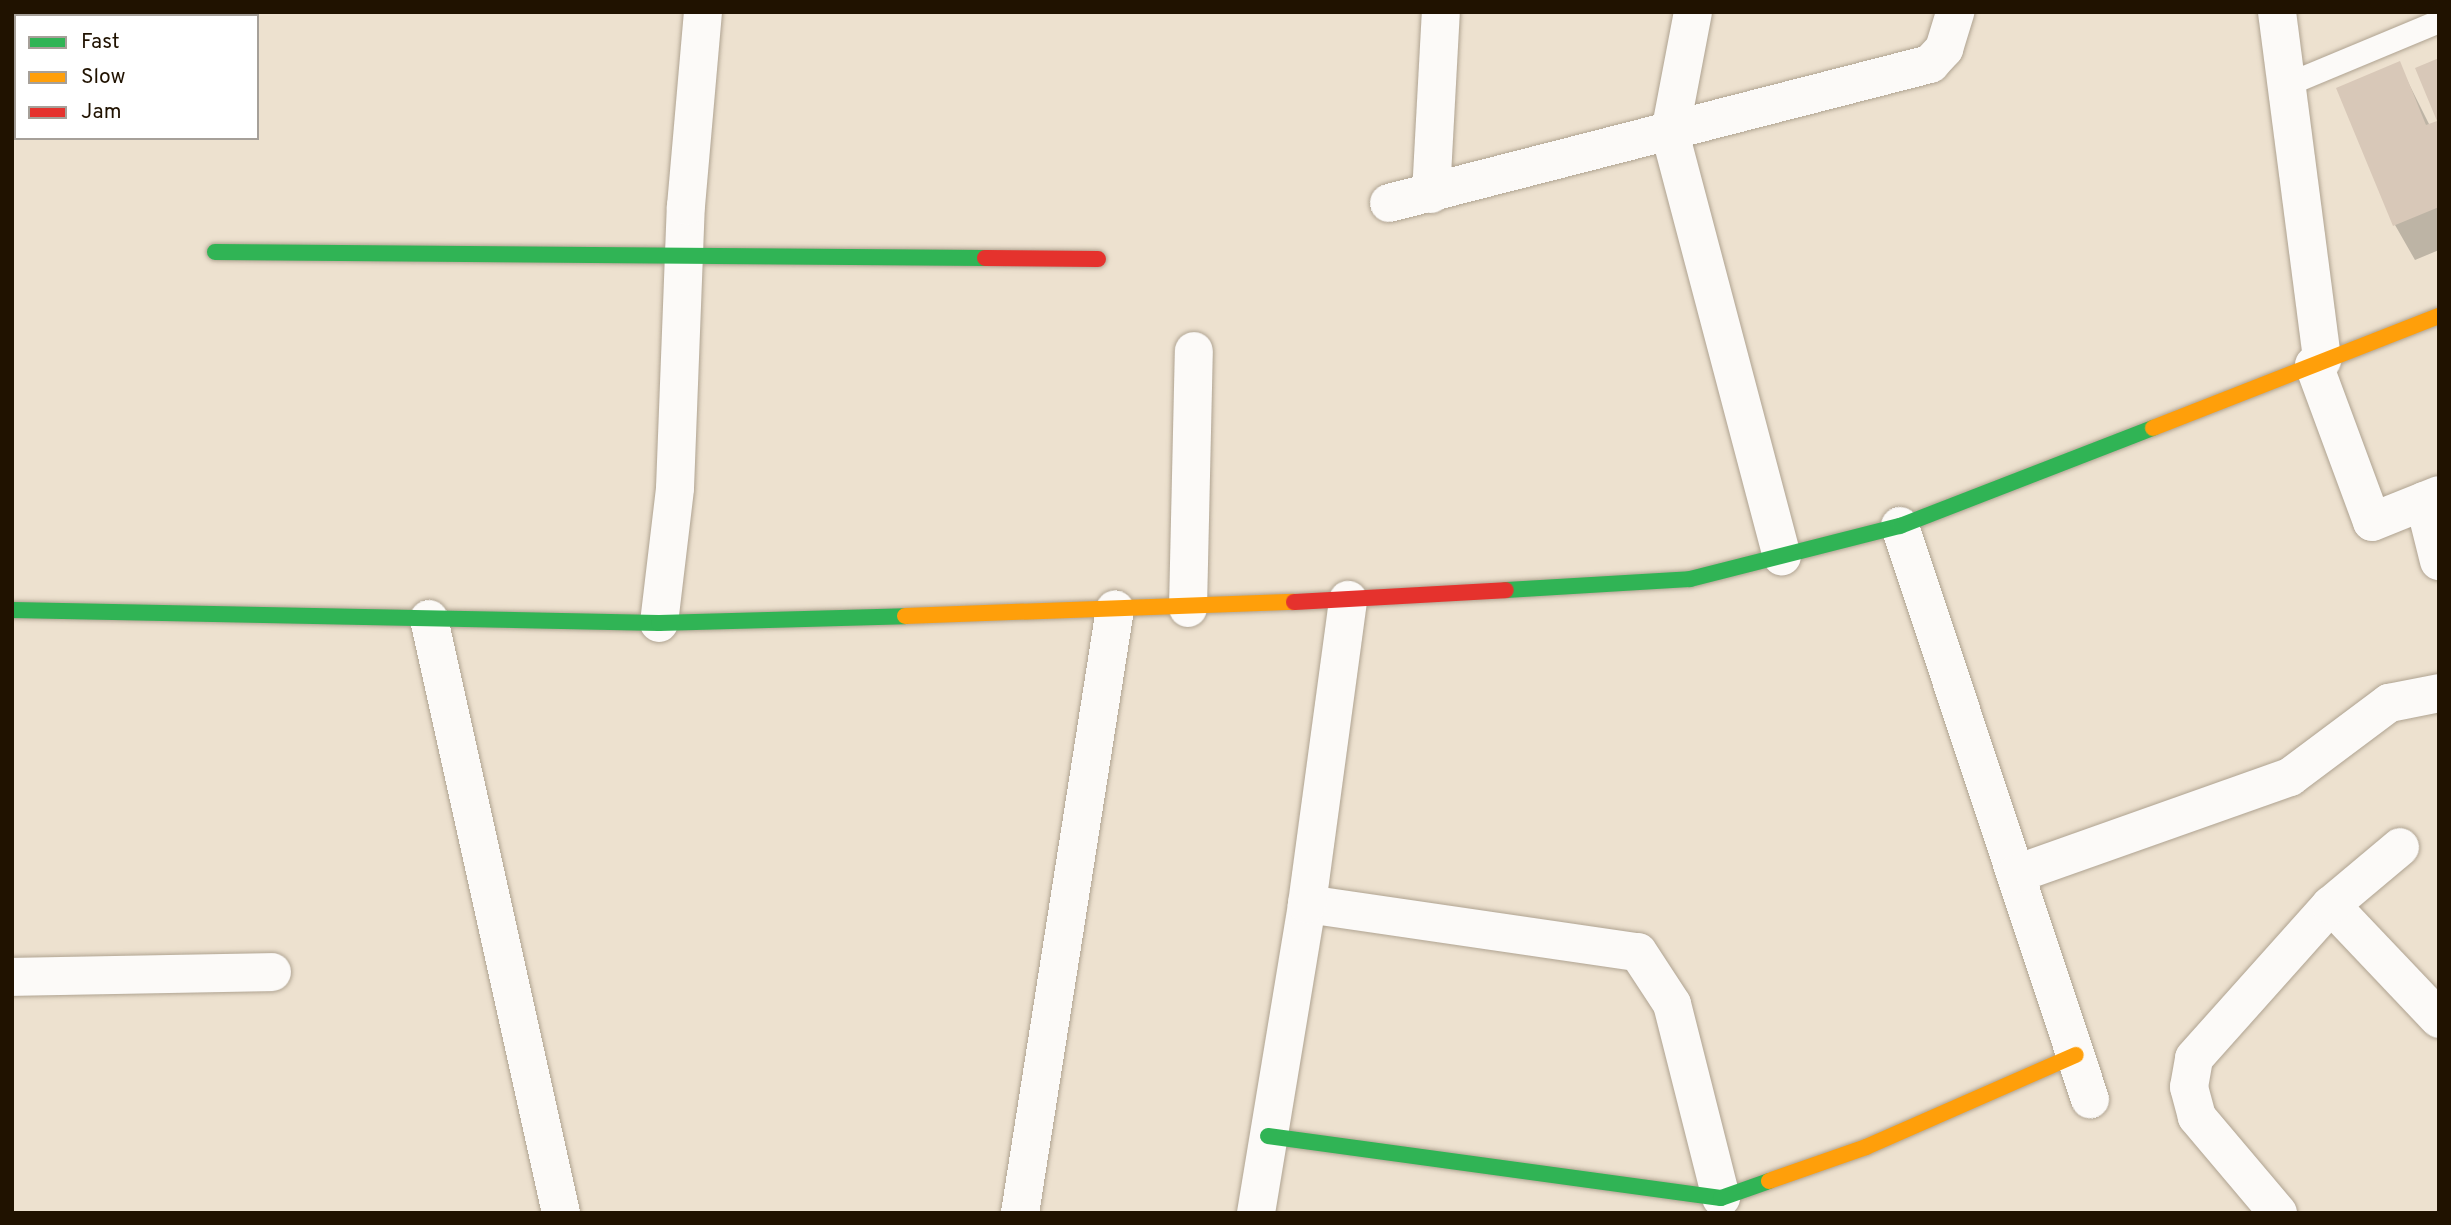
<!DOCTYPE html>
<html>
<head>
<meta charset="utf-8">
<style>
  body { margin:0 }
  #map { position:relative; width:2451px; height:1225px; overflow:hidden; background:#ede1cf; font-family:Overpass,sans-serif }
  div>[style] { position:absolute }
  .shadow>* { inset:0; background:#0003 }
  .building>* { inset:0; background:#d8c8b8 }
  .roads { filter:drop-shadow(0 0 2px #afa391) drop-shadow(0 0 2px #afa391) }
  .lane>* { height:23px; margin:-11.5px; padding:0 11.5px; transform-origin:11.5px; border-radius:11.5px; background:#fcfaf8 }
  .street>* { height:38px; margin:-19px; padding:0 19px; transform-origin:19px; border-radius:19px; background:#fcfaf8 }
  .fast>* { height:16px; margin:-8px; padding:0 8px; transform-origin:8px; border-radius:8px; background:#30b455 }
  .slow>* { height:16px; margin:-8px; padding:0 8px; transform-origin:8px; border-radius:8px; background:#ff9f0a }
  .jam>* { height:16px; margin:-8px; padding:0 8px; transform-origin:8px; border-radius:8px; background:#e5322d }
  span { translate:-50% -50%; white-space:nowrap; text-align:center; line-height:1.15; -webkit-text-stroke:5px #fff; paint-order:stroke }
  .frame { position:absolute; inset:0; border:14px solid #201200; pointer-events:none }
  .legend { position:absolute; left:14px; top:14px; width:245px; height:126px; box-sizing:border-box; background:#fff; border:2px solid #a6a099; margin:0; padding:9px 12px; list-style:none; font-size:21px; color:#201200 }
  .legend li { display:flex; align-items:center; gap:14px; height:35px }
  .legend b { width:35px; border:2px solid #a6a099 }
</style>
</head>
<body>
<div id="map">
  <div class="shadow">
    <div style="clip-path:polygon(2399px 64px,2430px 126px,2439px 122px,2439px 250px,2415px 260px,2395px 225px)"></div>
  </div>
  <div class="building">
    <div style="clip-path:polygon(2439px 58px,2439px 207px,2393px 226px,2336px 88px,2400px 61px,2426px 125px,2437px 121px,2415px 68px)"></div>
  </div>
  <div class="roads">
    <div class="lane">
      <div style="left:2290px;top:83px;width:161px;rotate:-22.6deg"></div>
    </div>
    <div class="street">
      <div style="left:1693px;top:12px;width:123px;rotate:100.8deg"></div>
      <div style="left:1670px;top:133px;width:438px;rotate:75.2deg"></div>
      <div style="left:2277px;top:12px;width:351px;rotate:82.6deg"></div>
      <div style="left:179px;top:16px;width:4px;rotate:-90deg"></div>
      <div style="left:12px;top:50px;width:4px;rotate:14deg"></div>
      <div style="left:1431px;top:194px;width:182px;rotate:-86.9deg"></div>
      <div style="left:1389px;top:203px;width:559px;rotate:-14.41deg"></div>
      <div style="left:1930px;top:64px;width:21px;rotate:-47deg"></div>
      <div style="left:1944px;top:49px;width:39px;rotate:-73deg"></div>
      <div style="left:2314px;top:365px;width:167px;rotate:69.7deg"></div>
      <div style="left:2372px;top:522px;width:72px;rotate:-21.9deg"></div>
      <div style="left:2424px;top:501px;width:62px;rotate:76deg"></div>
      <div style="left:1900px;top:526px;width:604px;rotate:71.66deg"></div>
      <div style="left:1188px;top:608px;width:257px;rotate:-88.7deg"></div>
      <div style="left:429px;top:619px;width:608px;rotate:77.47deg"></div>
      <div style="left:659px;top:623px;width:136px;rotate:-83.2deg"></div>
      <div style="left:675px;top:488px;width:282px;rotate:-87.8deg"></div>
      <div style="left:686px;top:206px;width:195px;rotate:-85deg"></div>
      <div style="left:2016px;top:874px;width:291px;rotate:-19.5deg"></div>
      <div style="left:2290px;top:777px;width:124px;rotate:-36.8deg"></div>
      <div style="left:2389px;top:703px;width:51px;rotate:-11.3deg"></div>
      <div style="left:1307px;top:904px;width:334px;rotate:8.3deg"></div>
      <div style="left:1638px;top:952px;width:62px;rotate:56.8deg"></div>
      <div style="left:1672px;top:1004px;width:200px;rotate:75.8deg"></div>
      <div style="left:2331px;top:905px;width:157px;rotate:46.5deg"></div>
      <div style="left:12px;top:977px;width:260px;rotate:-1.1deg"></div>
      <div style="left:1020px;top:1213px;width:611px;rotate:-81.06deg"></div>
      <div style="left:1256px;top:1213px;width:313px;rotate:-80.6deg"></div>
      <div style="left:1307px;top:904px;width:307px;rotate:-82.3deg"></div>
      <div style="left:2278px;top:1213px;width:126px;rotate:-130.2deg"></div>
      <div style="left:2197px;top:1117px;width:31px;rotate:-105deg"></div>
      <div style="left:2189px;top:1087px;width:29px;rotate:-80deg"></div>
      <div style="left:2194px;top:1058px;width:205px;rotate:-48.2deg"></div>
      <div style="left:2331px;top:905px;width:90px;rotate:-40deg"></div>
    </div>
    <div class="fast">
      <div style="left:215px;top:252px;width:770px;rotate:0.45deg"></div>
      <div style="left:1506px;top:590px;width:184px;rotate:-3.4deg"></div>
      <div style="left:1690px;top:579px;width:217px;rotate:-14.2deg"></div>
      <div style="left:1900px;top:526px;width:271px;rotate:-21.2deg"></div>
      <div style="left:12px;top:610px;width:647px;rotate:1.15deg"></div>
      <div style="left:659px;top:623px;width:246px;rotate:-1.6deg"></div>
      <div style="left:1268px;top:1136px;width:457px;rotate:7.8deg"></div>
      <div style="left:1721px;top:1198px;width:51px;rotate:-19.5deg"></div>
    </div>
    <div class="slow">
      <div style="left:2153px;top:428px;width:307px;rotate:-21.4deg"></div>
      <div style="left:905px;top:616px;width:389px;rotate:-2.1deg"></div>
      <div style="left:1769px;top:1181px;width:103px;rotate:-19.3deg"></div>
      <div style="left:1866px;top:1147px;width:229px;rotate:-23.7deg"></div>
    </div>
    <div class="jam">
      <div style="left:985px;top:258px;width:113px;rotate:0.5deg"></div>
      <div style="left:1294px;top:602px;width:212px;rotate:-3.2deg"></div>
    </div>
  </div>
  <div class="frame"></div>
  <ul class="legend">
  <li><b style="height:9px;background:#30b455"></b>Fast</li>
  <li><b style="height:9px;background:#ff9f0a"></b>Slow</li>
  <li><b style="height:9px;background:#e5322d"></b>Jam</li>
  </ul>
</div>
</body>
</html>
